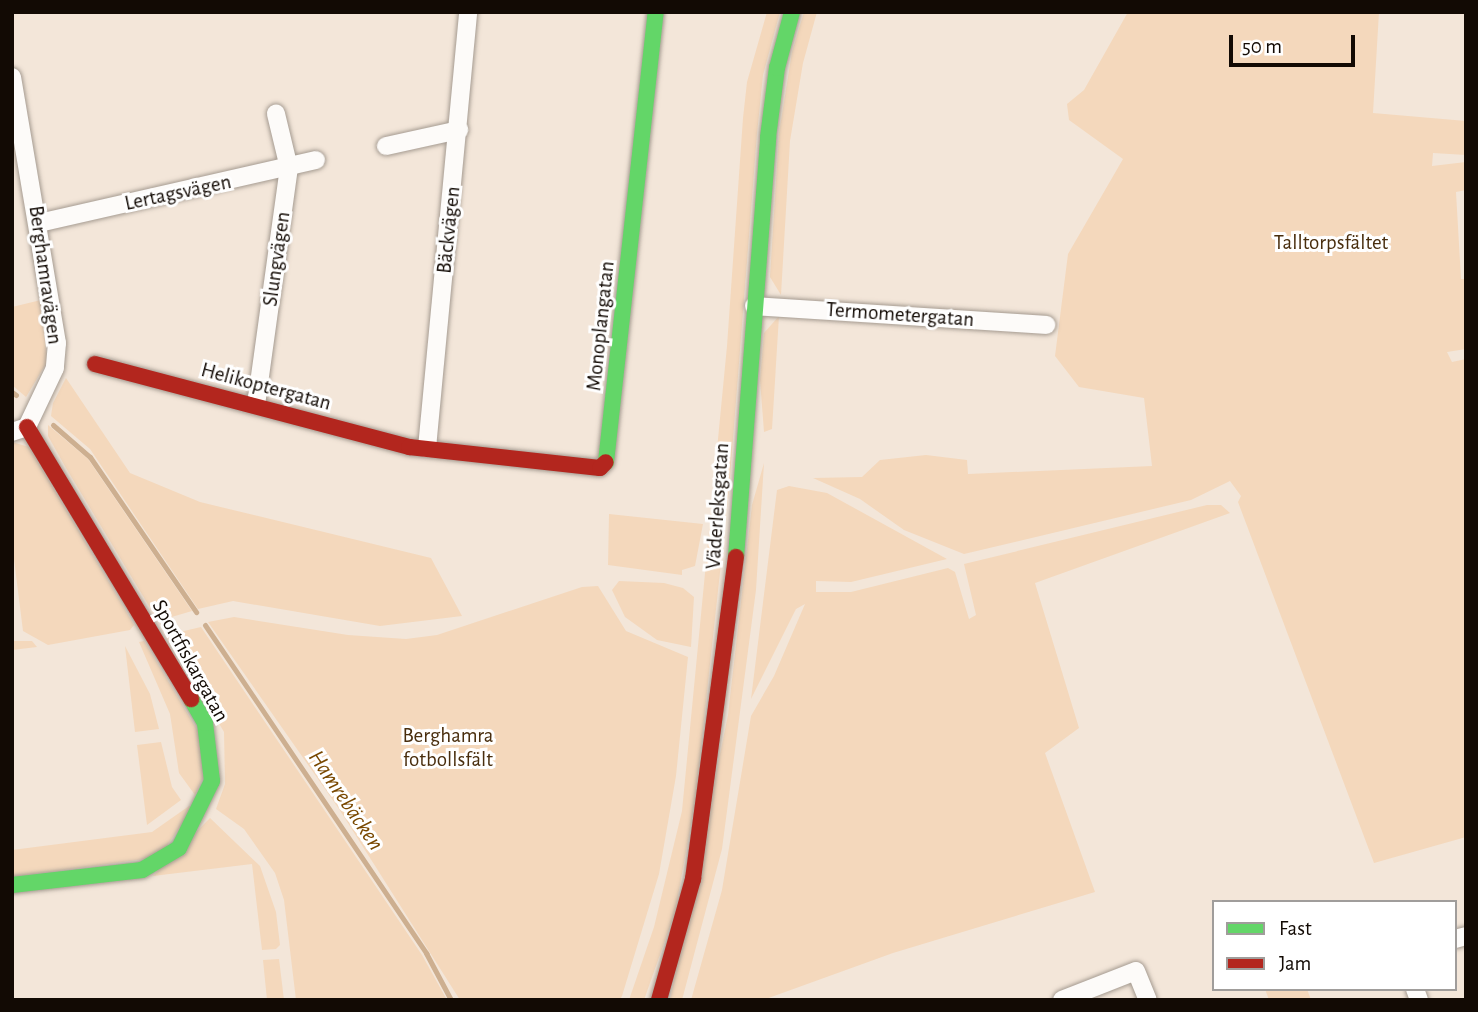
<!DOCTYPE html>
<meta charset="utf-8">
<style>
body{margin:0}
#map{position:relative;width:1478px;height:1012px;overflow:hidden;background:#f3e6d9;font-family:"Alegreya Sans",sans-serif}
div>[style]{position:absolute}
.green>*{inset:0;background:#f4d8bc}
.stream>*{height:5px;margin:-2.5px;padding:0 2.5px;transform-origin:2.5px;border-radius:2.5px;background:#cdaf90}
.roads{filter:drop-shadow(0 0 2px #a59b91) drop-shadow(0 0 2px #a59b91)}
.street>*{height:18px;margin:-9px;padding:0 9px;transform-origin:9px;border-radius:9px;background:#fdfbf9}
.fast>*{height:16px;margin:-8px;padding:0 8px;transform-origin:8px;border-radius:8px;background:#63d668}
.jam>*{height:16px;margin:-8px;padding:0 8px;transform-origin:8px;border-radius:8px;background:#b3261e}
span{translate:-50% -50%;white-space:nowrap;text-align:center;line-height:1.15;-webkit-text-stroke:6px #fff;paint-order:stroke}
.street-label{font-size:21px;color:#120a04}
.park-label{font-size:21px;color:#492e0e}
.water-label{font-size:23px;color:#794800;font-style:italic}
.frame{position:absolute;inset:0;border:14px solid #120a04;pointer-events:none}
.legend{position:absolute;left:1212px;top:900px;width:245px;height:91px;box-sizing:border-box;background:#fff;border:2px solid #a09d9b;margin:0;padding:9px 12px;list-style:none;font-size:21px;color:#120a04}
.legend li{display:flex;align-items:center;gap:14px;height:35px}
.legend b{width:35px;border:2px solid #a09d9b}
.scale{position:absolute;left:1229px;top:35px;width:126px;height:32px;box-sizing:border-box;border:4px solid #120a04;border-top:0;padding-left:9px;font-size:21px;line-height:24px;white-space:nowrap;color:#120a04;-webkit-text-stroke:5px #fff;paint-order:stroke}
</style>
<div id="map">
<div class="green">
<div style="clip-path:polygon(767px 12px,780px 12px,763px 75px,757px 134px,729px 490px,695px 802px,675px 912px,644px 1000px,629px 1000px,654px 927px,682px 811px,727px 346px,743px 118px,747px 82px)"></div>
<div style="clip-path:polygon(804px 12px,817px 12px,803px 63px,790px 141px,781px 295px,770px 277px,779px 133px,792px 52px)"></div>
<div style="clip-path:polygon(1128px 12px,1379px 12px,1373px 113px,1466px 121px,1466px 155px,1433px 153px,1432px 166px,1466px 162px,1466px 190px,1456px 192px,1461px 279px,1466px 279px,1466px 349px,1447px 352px,1452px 362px,1466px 359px,1466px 837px,1374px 863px,1238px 502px,1241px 496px,1230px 481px,1191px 500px,964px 554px,904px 530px,860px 499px,813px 478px,862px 477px,880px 460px,926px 455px,967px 460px,968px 474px,1152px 466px,1144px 398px,1079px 387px,1055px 356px,1068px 254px,1123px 159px,1069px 120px,1067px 104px,1084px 90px)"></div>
<div style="clip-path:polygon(41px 300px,47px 362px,26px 397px,12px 385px,12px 307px)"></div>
<div style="clip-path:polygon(779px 316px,772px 429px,764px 432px,760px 380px,764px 333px)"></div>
<div style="clip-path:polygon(66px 378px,130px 473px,200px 502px,431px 558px,462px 616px,380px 626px,233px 601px,198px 609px,90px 449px,51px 416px,53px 403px)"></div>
<div style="clip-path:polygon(48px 425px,88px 459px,192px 611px,158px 621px,66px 468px,48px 436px)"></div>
<div style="clip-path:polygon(12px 442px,29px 447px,134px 625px,130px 630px,48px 645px,23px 631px,12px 543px)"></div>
<div style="clip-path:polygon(764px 463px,756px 590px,722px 849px,682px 1000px,670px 1000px,728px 715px,752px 505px)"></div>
<div style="clip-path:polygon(789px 486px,827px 493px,947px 559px,851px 582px,816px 581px,816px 592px,851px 592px,948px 568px,955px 572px,969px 619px,976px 615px,964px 564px,1207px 505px,1221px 505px,1230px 513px,1035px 583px,1079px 728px,1045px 753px,1095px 892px,893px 953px,763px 1000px,691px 1000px,722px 890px,751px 716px,774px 676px,805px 604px,796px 609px,751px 699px,777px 490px)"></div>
<div style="clip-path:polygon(609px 514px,703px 524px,695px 566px,682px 570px,682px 575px,608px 565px)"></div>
<div style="clip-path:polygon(619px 581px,664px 583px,683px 588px,694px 597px,691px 647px,657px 640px,625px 617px,612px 590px)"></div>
<div style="clip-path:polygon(598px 586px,626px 631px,688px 657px,676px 776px,659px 874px,622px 996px,620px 1000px,460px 1000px,339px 809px,208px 622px,234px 617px,348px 635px,406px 639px,437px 635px,582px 587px)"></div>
<div style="clip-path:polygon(201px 627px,422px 955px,447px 1000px,296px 1000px,284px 900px,275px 873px,244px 829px,216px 809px,225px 784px,224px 732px,167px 635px)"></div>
<div style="clip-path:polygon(12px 641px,32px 641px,37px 647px,12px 650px)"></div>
<div style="clip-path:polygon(144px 641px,201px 736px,204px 775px,195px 795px,179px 773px,170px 714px,139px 642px)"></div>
<div style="clip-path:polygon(125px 646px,150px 694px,159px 729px,135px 732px)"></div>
<div style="clip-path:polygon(161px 742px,172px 787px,181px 800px,147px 825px,137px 745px)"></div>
<div style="clip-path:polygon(189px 806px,193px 808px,159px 857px,12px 877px,12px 850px,152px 832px)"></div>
<div style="clip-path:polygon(210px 818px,260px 866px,276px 912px,280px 945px,276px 949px,262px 950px,252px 864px,153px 876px)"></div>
<div style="clip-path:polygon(279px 959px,284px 1000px,267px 1000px,263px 960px)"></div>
<div style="clip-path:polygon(1265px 989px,1307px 989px,1311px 1000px,1269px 1000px)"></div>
</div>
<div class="stream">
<div style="left:12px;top:392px;width:5px;rotate:37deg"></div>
<div style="left:53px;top:425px;width:49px;rotate:40.9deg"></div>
<div style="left:90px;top:457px;width:188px;rotate:55.6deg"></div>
<div style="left:205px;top:625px;width:396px;rotate:56deg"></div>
<div style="left:426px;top:953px;width:53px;rotate:62deg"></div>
</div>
<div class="roads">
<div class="street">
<div style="left:12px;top:77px;width:270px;rotate:80.4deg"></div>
<div style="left:57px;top:343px;width:25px;rotate:95deg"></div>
<div style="left:55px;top:368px;width:65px;rotate:115.4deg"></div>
<div style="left:27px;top:427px;width:16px;rotate:162deg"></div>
<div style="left:386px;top:146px;width:75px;rotate:-12.4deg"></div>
<div style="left:39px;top:223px;width:284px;rotate:-12.8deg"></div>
<div style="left:754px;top:306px;width:293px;rotate:3.7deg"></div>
<div style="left:256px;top:405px;width:239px;rotate:-82.1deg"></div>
<div style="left:289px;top:168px;width:56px;rotate:-103.5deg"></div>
<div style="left:427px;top:448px;width:438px;rotate:-84.6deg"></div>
<div style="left:1455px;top:939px;width:11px;rotate:-15deg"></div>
<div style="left:1415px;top:989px;width:12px;rotate:70deg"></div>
<div style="left:1062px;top:1000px;width:79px;rotate:-21.4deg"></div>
<div style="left:1136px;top:971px;width:31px;rotate:68deg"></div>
</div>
<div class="fast">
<div style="left:606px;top:462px;width:453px;rotate:-83.7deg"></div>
<div style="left:736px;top:557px;width:421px;rotate:-85.6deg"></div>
<div style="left:768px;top:137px;width:70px;rotate:-82.6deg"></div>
<div style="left:777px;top:68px;width:58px;rotate:-75deg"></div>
<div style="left:12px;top:885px;width:131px;rotate:-6.6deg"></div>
<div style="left:142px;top:870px;width:43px;rotate:-30.7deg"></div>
<div style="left:179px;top:848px;width:75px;rotate:-63.8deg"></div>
<div style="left:212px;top:781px;width:58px;rotate:-96.9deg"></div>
<div style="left:205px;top:723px;width:28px;rotate:-120deg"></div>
</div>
<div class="jam">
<div style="left:95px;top:364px;width:325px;rotate:14.8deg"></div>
<div style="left:409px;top:447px;width:192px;rotate:6.3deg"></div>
<div style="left:600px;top:468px;width:8px;rotate:-45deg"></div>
<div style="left:27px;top:427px;width:318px;rotate:58.9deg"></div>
<div style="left:659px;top:1000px;width:126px;rotate:-74.3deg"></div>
<div style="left:693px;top:879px;width:325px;rotate:-82.4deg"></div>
</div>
</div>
<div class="street-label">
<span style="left:178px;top:193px;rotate:-12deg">Lertagsvägen</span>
<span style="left:449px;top:230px;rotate:-84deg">Bäckvägen</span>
<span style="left:277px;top:259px;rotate:-82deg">Slungvägen</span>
<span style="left:45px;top:275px;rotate:82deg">Berghamravägen</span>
<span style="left:900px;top:315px;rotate:4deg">Termometergatan</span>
<span style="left:601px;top:326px;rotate:-84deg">Monoplangatan</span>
<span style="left:266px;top:387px;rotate:15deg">Helikoptergatan</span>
<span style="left:718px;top:506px;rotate:-86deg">Väderleksgatan</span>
<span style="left:190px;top:661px;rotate:61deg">Sportfiskargatan</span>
</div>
<div class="park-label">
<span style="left:1331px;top:243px">Talltorpsfältet</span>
<span style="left:448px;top:748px">Berghamra<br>fotbollsfält</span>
</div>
<div class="water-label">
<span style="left:345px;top:801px;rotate:56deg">Hamrebäcken</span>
</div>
<div class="frame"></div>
<ul class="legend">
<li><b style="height:9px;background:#63d668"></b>Fast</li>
<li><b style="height:9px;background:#b3261e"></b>Jam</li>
</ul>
<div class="scale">50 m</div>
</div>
